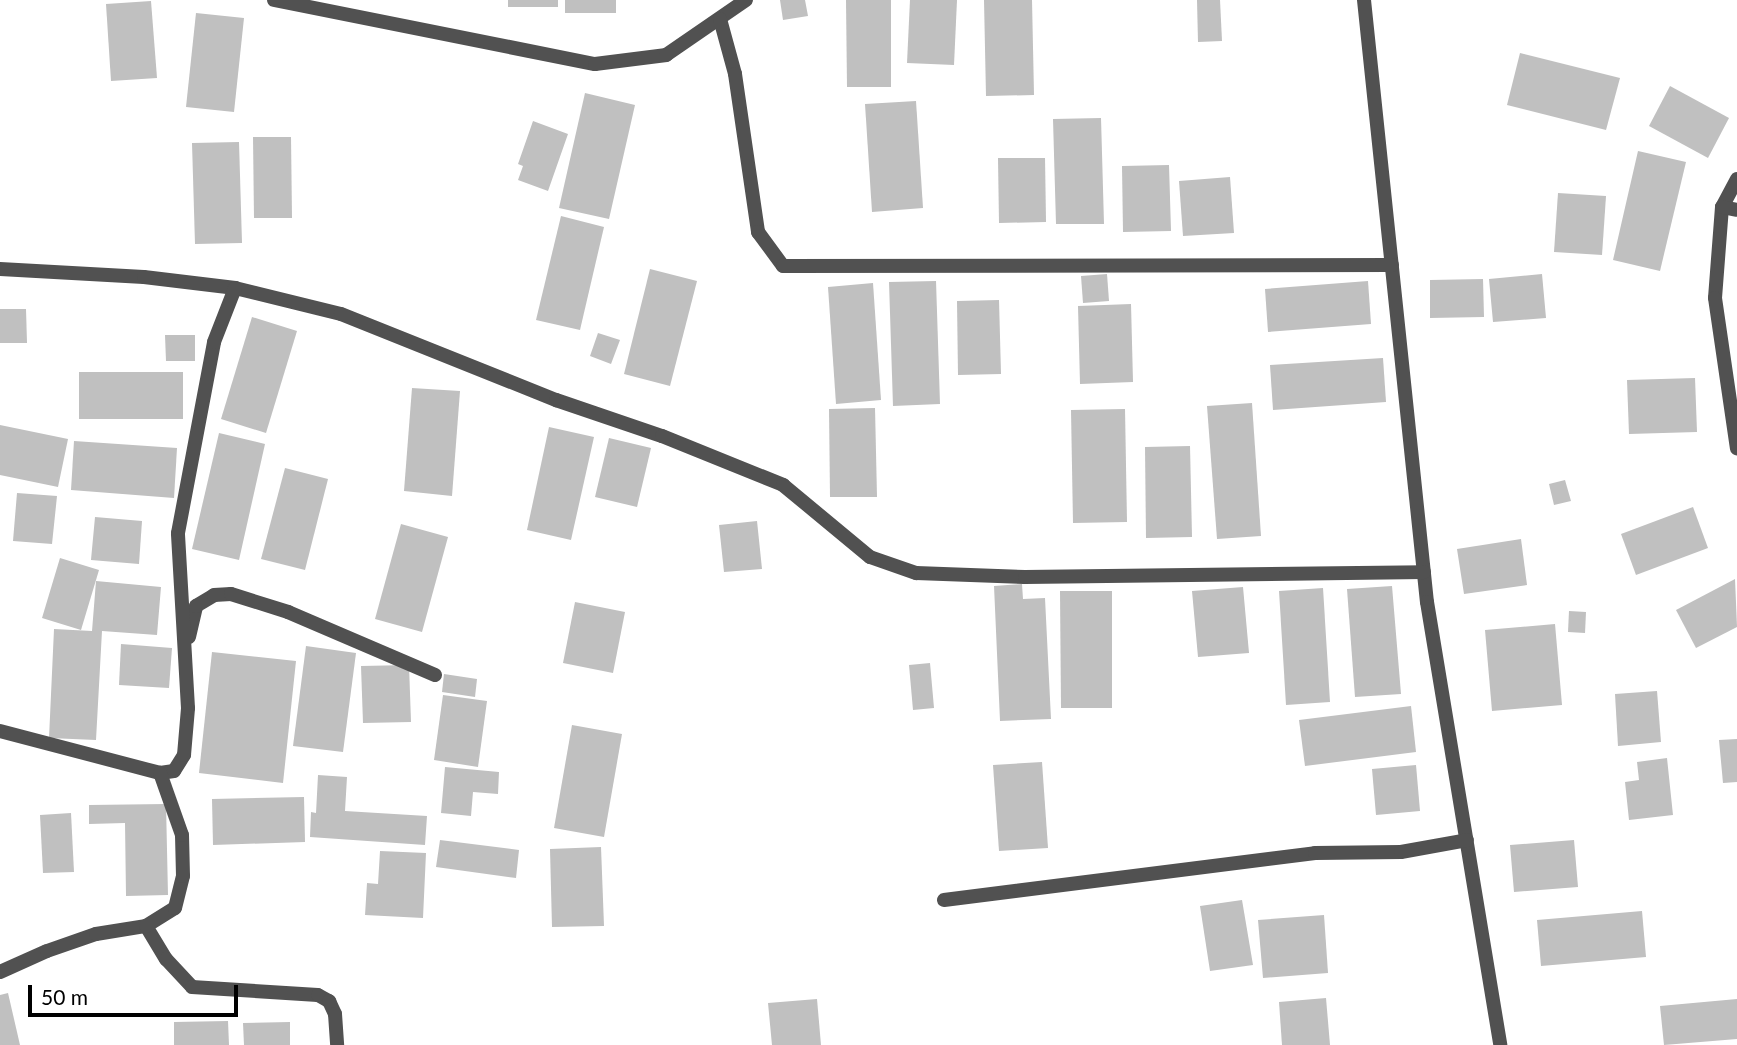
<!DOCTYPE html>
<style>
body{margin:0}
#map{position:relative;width:1737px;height:1045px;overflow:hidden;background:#fff;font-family:Lato,sans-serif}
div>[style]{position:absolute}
.building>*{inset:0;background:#c0c0c0}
.minor>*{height:14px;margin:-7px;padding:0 7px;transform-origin:7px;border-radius:7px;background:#515151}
span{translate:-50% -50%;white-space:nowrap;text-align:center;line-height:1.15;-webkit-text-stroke:6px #fff;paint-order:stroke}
.scale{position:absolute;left:28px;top:985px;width:210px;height:32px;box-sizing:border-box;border:4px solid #000;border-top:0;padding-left:9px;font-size:21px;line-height:24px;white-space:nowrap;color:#000;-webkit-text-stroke:5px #fff;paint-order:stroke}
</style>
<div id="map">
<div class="building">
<div style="clip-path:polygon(508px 0,558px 0,558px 7px,508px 7px)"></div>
<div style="clip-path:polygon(565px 0,616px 0,616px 13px,565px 13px)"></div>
<div style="clip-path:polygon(780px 0,805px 0,808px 16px,783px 20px)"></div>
<div style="clip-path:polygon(846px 0,891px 0,891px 87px,847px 87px)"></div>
<div style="clip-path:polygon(910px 0,957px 0,954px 65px,907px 63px)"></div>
<div style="clip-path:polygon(984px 0,1032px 0,1034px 95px,986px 96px)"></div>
<div style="clip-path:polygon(1197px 0,1220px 0,1222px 41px,1198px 42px)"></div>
<div style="clip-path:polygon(151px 1px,157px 78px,111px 81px,106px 4px)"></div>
<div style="clip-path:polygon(196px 13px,244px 18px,234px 112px,186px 107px)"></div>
<div style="clip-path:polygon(1520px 53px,1620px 78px,1606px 130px,1507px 105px)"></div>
<div style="clip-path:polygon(1670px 86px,1729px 118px,1708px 158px,1649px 126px)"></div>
<div style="clip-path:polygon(585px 93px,635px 105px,609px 219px,559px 208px)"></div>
<div style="clip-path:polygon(916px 101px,923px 208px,872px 212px,865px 104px)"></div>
<div style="clip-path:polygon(1101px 118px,1104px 224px,1056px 224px,1053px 119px)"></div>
<div style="clip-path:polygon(533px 121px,568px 134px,548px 191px,518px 180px,523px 166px,518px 164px)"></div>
<div style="clip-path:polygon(253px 137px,291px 137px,292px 218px,254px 218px)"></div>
<div style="clip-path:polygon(239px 142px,242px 243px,195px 244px,192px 143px)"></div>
<div style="clip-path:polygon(1638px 151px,1686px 162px,1660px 271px,1613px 260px)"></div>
<div style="clip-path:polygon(998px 158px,1045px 158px,1046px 222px,999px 223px)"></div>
<div style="clip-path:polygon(1169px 165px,1171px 231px,1123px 232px,1122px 166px)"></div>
<div style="clip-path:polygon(1230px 177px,1234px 233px,1183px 236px,1179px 181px)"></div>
<div style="clip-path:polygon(1558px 193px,1606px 196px,1602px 255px,1554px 252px)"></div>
<div style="clip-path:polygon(561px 216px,604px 227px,580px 330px,536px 320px)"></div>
<div style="clip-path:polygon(650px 269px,697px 281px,670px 386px,624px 374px)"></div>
<div style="clip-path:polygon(1107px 274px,1109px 301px,1083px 303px,1081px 276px)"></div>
<div style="clip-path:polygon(1542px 274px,1546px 318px,1493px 322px,1489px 279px)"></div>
<div style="clip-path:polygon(1483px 279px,1484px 317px,1430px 318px,1430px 280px)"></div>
<div style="clip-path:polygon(936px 281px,940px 404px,893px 406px,889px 282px)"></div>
<div style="clip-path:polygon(1368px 281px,1371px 324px,1268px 332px,1265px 289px)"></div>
<div style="clip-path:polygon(873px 283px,881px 400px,836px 404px,828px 287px)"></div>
<div style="clip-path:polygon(999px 300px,1001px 374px,958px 375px,957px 301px)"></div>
<div style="clip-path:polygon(1131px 304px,1133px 382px,1080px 384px,1078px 306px)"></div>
<div style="clip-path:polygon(0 309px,26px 309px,27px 343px,0 343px)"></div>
<div style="clip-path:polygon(252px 317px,297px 331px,266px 433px,221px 419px)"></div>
<div style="clip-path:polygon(598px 333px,620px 340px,611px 364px,590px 356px)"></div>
<div style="clip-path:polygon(165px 335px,195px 335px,195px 361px,166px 361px)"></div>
<div style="clip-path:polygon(1383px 358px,1386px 402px,1273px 410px,1270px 365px)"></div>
<div style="clip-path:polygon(79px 372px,183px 372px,183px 419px,79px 419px)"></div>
<div style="clip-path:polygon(1695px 378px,1697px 432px,1629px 434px,1627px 380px)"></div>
<div style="clip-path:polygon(412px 388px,460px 391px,452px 496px,404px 491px)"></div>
<div style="clip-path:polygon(1252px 403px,1261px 536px,1217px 539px,1207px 406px)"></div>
<div style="clip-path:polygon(875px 408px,877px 497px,830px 497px,829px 409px)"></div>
<div style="clip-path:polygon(1125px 409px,1127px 522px,1073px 523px,1071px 410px)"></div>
<div style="clip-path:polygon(0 425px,68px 439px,58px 487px,0 475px)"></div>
<div style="clip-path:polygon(549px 427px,594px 437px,571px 540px,527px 530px)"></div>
<div style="clip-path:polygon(219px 433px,265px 444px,239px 560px,192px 549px)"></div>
<div style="clip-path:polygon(609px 438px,651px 448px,637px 507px,595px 497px)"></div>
<div style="clip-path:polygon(74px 441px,177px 448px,174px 498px,71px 490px)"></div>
<div style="clip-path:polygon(1190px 446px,1192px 537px,1146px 538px,1145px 447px)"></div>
<div style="clip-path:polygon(285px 468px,328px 479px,305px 570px,261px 559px)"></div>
<div style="clip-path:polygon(1565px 480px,1571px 501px,1554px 505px,1549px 484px)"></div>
<div style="clip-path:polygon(17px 493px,57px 496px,52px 544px,13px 541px)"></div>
<div style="clip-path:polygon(1693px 507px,1708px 548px,1636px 575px,1621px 534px)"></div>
<div style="clip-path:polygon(95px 517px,142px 521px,139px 564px,91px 560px)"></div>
<div style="clip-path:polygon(757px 521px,762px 569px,724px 572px,719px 525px)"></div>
<div style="clip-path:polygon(401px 524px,448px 537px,422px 632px,375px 619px)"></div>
<div style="clip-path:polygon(1521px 539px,1527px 585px,1464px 594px,1457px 549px)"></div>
<div style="clip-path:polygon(60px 558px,99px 570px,81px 630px,42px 618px)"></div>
<div style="clip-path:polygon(1735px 579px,1737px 627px,1696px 648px,1676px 610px)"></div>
<div style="clip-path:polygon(96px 581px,161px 587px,157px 635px,102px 631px,96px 740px,49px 738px,54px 629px,92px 631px)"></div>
<div style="clip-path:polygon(1022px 584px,1023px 599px,1045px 598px,1051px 719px,1000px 721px,994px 586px)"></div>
<div style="clip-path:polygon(1392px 586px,1401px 694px,1355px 697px,1347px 589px)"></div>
<div style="clip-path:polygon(1243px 587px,1249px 653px,1198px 657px,1192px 591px)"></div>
<div style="clip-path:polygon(1323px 588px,1330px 702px,1286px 705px,1279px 591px)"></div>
<div style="clip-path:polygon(1060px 591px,1112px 591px,1112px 708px,1061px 708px)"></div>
<div style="clip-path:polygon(575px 602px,625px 612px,613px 673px,563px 663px)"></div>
<div style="clip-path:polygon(1569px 611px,1586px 612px,1585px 633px,1568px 632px)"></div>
<div style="clip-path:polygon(1555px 624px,1562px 705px,1492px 711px,1485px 630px)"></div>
<div style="clip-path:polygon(121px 644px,172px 648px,169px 688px,119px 685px)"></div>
<div style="clip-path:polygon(306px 646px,356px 653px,343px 752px,293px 746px)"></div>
<div style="clip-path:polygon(212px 652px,296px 661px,283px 783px,199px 773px)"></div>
<div style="clip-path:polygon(930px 663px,934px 708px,913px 710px,909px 665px)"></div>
<div style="clip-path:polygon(409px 665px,411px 722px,363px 723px,361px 666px)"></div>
<div style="clip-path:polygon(444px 674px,477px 679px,475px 697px,442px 692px)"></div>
<div style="clip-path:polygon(1657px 691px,1661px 742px,1618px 746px,1615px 694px)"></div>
<div style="clip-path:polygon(443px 695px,487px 701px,478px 767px,434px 760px)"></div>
<div style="clip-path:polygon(1411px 706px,1416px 752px,1305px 766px,1299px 720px)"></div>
<div style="clip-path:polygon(572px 725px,622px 734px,604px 837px,554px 828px)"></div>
<div style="clip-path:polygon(1737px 739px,1737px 782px,1723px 783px,1719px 740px)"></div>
<div style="clip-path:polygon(1667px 758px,1673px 815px,1629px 820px,1625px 782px,1639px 780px,1637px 762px)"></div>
<div style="clip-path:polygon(1042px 762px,1048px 848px,999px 851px,993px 765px)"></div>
<div style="clip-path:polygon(1416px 765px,1420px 811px,1376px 815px,1372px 769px)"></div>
<div style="clip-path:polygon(445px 767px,499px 772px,498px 794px,473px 792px,471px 816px,441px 813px)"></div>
<div style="clip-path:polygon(318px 775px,347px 777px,345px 811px,427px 816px,425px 845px,310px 837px,311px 812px,316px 813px)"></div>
<div style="clip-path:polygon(304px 797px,305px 842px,213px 845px,212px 799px)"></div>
<div style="clip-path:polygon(166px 804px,168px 895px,126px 896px,125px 823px,89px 824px,89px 805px)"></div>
<div style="clip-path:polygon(71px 813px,74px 872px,43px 873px,40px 815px)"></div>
<div style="clip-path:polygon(440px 840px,519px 850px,516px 878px,436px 867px)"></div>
<div style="clip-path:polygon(1574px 840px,1578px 887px,1514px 892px,1510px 845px)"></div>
<div style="clip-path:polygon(601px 847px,604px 926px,552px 927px,550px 849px)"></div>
<div style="clip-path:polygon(380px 851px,426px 853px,423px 918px,365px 915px,367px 883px,378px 884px)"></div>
<div style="clip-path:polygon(1242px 900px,1253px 965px,1210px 971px,1200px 906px)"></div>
<div style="clip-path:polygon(1642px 911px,1646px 957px,1541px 966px,1537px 920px)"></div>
<div style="clip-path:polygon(1324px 915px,1328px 973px,1263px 978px,1258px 920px)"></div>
<div style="clip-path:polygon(8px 993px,20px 1045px,0 1045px,0 995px)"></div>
<div style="clip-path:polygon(1326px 998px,1330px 1045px,1282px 1045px,1279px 1002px)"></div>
<div style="clip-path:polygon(817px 999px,821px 1045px,772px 1045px,768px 1003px)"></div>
<div style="clip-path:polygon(1737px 999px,1737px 1039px,1664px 1045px,1660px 1006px)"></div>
<div style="clip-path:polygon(228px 1021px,229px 1045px,174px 1045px,174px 1022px)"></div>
<div style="clip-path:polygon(290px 1022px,290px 1045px,244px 1045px,243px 1023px)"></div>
</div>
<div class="minor">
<div style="left:274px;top:0;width:327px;rotate:11.3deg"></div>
<div style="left:595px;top:64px;width:72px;rotate:-7.2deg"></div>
<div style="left:666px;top:55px;width:97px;rotate:-34.5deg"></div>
<div style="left:1364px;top:0;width:605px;rotate:84.03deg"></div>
<div style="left:1427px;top:602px;width:449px;rotate:80.6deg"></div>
<div style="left:720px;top:19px;width:57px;rotate:74.7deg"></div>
<div style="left:735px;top:74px;width:160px;rotate:81.7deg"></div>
<div style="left:758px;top:232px;width:42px;rotate:53.7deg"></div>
<div style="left:783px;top:266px;width:609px;rotate:-0.09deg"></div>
<div style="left:1737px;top:179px;width:32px;rotate:118deg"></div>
<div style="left:1722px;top:207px;width:91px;rotate:94.4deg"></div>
<div style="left:1715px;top:298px;width:152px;rotate:81.7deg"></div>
<div style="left:1722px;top:207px;width:15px;rotate:11deg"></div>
<div style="left:0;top:269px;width:144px;rotate:3.2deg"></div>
<div style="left:144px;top:277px;width:92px;rotate:6.9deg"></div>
<div style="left:235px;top:288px;width:109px;rotate:13.8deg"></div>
<div style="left:341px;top:314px;width:232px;rotate:21.8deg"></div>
<div style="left:556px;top:400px;width:112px;rotate:18.8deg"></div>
<div style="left:662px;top:436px;width:131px;rotate:22deg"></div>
<div style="left:783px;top:485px;width:113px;rotate:39.6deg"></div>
<div style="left:870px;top:557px;width:49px;rotate:19.2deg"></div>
<div style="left:916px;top:573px;width:109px;rotate:2.1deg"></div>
<div style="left:1025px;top:577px;width:399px;rotate:-0.7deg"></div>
<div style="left:189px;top:637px;width:32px;rotate:-77deg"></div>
<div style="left:196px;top:606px;width:21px;rotate:-31deg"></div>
<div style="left:214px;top:595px;width:17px;rotate:-3deg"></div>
<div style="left:231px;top:594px;width:60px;rotate:17.5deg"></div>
<div style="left:288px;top:612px;width:160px;rotate:23.2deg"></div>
<div style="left:0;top:731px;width:165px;rotate:14.7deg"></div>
<div style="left:160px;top:773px;width:14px;rotate:-8deg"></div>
<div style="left:174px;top:771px;width:19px;rotate:-58deg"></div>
<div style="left:184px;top:755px;width:47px;rotate:-85.1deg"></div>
<div style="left:188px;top:708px;width:175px;rotate:-93.3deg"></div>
<div style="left:178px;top:533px;width:194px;rotate:-79.3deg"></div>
<div style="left:214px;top:342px;width:58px;rotate:-68.7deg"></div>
<div style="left:944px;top:900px;width:374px;rotate:-7.2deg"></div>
<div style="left:1315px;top:853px;width:86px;rotate:-0.7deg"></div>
<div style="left:1401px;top:852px;width:67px;rotate:-10.3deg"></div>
<div style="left:146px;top:926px;width:39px;rotate:59deg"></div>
<div style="left:166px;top:959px;width:38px;rotate:47deg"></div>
<div style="left:192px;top:987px;width:126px;rotate:3.6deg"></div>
<div style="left:318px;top:995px;width:13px;rotate:29deg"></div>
<div style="left:329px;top:1001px;width:14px;rotate:65deg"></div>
<div style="left:335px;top:1014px;width:31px;rotate:86deg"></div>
<div style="left:0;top:972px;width:51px;rotate:-24.1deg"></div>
<div style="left:47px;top:951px;width:52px;rotate:-19.1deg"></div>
<div style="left:96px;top:934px;width:51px;rotate:-9.1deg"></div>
<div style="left:146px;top:926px;width:34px;rotate:-32deg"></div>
<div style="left:175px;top:908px;width:33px;rotate:-76deg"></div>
<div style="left:183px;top:876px;width:41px;rotate:-91.4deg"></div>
<div style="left:182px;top:835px;width:66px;rotate:-109.5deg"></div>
</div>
<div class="scale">50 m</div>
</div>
